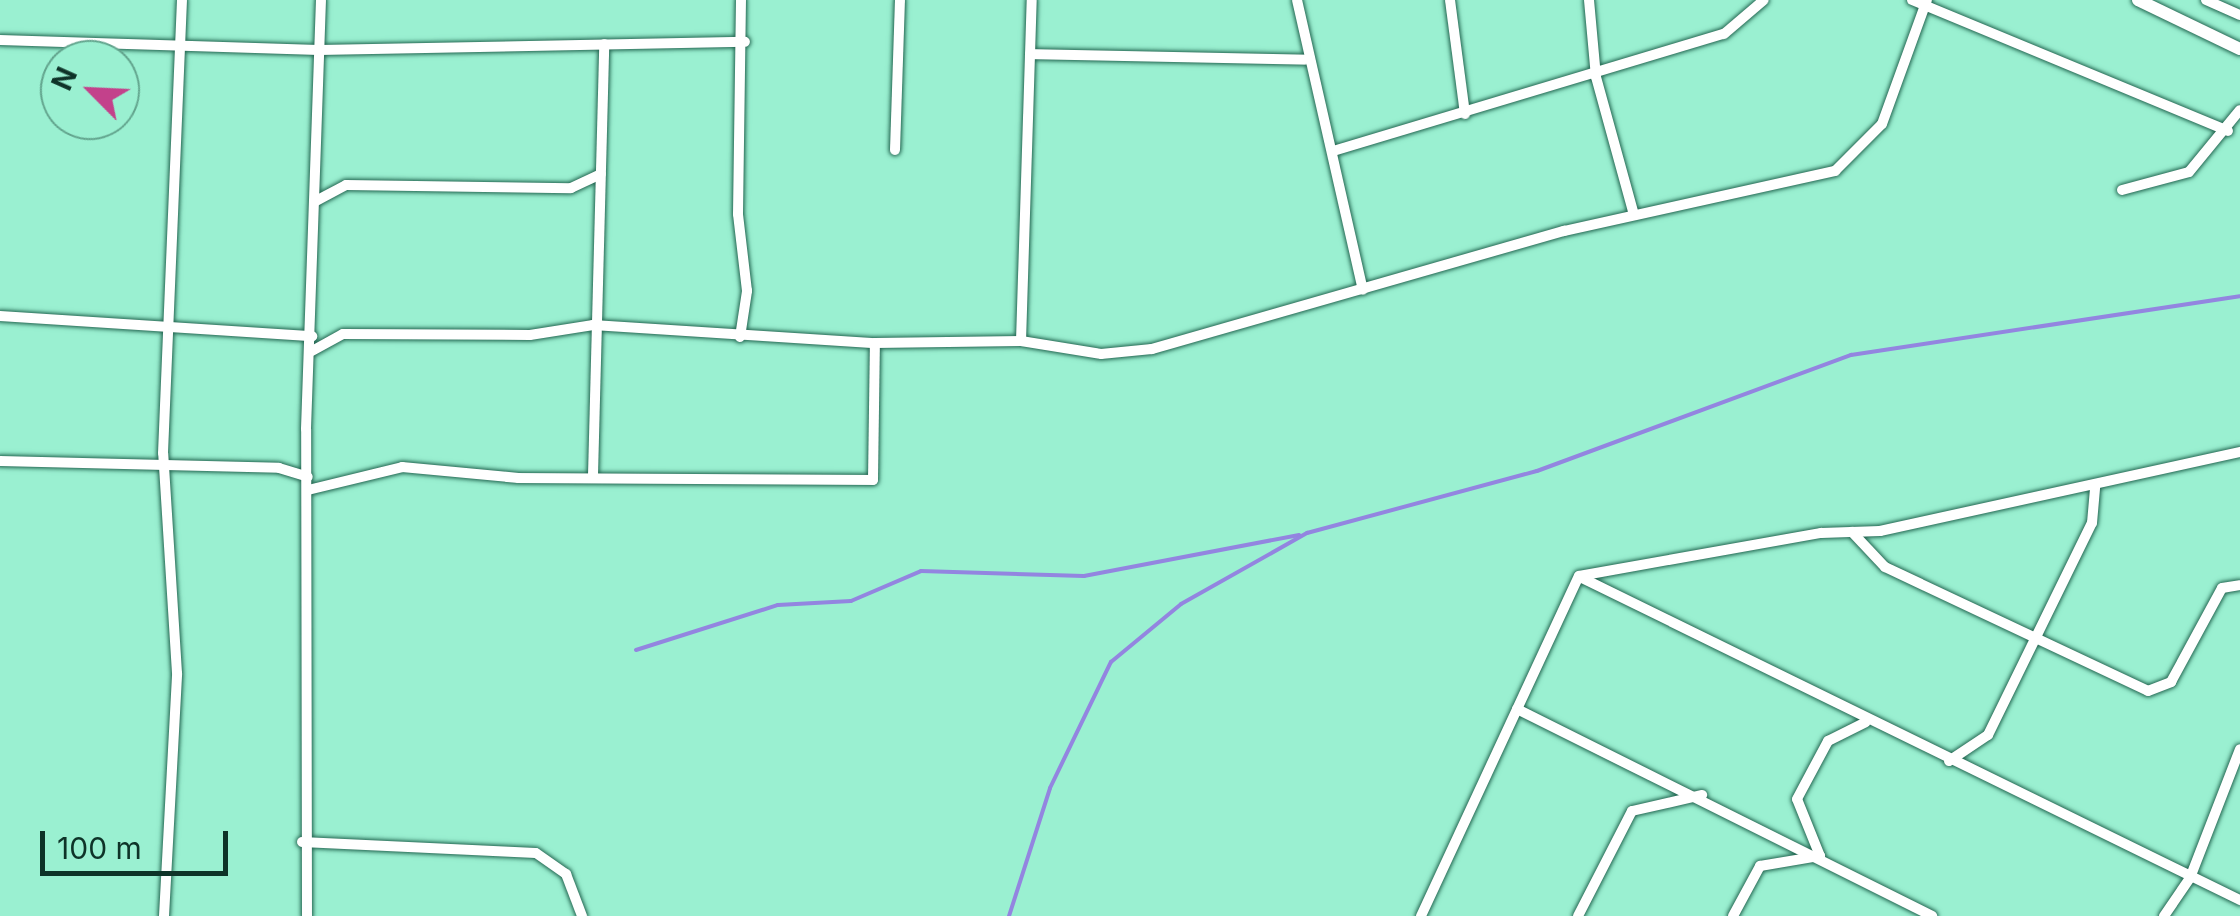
<!DOCTYPE html>
<style>
body{margin:0}
#map{position:relative;width:2240px;height:916px;overflow:hidden;background:#9af0d1;font-family:Inter,sans-serif}
div>[style]{position:absolute}
.stream>*{height:4px;margin:-2px;padding:0 2px;transform-origin:2px;border-radius:2px;background:#9385e0}
.roads{filter:drop-shadow(0 0 2px #246752) drop-shadow(0 0 2px #246752)}
.minor>*{height:10px;margin:-5px;padding:0 5px;transform-origin:5px;border-radius:5px;background:#fff}
.tertiary>*{height:12px;margin:-6px;padding:0 6px;transform-origin:6px;border-radius:6px;background:#fff}
span{translate:-50% -50%;white-space:nowrap;text-align:center;line-height:1.15;-webkit-text-stroke:8px #9af0d1;paint-order:stroke}
.north{position:absolute;left:40px;top:40px;width:100px;height:100px;box-sizing:border-box;background:#9af0d1;border:2px solid #62a48d;border-radius:50%;rotate:294deg;font-size:28px;font-weight:700;line-height:40px;text-align:center;color:#0e3328}
.north::after{content:'';display:block;margin:auto;width:35px;height:45px;background:#c3418b;clip-path:polygon(50% 0,100% 100%,50% 72%,0 100%)}
.scale{position:absolute;left:40px;top:831px;width:188px;height:45px;box-sizing:border-box;border:5px solid #0e3328;border-top:0;padding-left:12px;font-size:30px;line-height:35px;white-space:nowrap;color:#0e3328;-webkit-text-stroke:8px #9af0d1;paint-order:stroke}
</style>
<div id="map">
<div class="stream">
<div style="left:636px;top:650px;width:149px;rotate:-17.6deg"></div>
<div style="left:778px;top:605px;width:73px;rotate:-3.1deg"></div>
<div style="left:851px;top:601px;width:76px;rotate:-23.2deg"></div>
<div style="left:921px;top:571px;width:163px;rotate:1.8deg"></div>
<div style="left:1084px;top:576px;width:219px;rotate:-10.8deg"></div>
<div style="left:1009px;top:916px;width:134px;rotate:-72.2deg"></div>
<div style="left:1050px;top:788px;width:140px;rotate:-64.2deg"></div>
<div style="left:1111px;top:662px;width:91px;rotate:-39.6deg"></div>
<div style="left:1181px;top:604px;width:145px;rotate:-29.4deg"></div>
<div style="left:1307px;top:533px;width:238px;rotate:-15.1deg"></div>
<div style="left:1537px;top:471px;width:335px;rotate:-20.3deg"></div>
<div style="left:1851px;top:355px;width:393px;rotate:-8.6deg"></div>
</div>
<div class="roads">
<div class="minor">
<div style="left:1297px;top:0;width:297px;rotate:77.2deg"></div>
<div style="left:1450px;top:0;width:115px;rotate:82.5deg"></div>
<div style="left:1589px;top:0;width:77px;rotate:84.8deg"></div>
<div style="left:1596px;top:77px;width:143px;rotate:74.6deg"></div>
<div style="left:1912px;top:0;width:342px;rotate:22.5deg"></div>
<div style="left:2206px;top:0;width:37px;rotate:24deg"></div>
<div style="left:0;top:40px;width:319px;rotate:1.8deg"></div>
<div style="left:319px;top:50px;width:426px;rotate:-1.1deg"></div>
<div style="left:1030px;top:54px;width:275px;rotate:1.2deg"></div>
<div style="left:895px;top:150px;width:150px;rotate:-88.1deg"></div>
<div style="left:1333px;top:151px;width:408px;rotate:-16.7deg"></div>
<div style="left:1724px;top:34px;width:52px;rotate:-40.4deg"></div>
<div style="left:2122px;top:190px;width:69px;rotate:-15deg"></div>
<div style="left:2189px;top:172px;width:80px;rotate:-50.6deg"></div>
<div style="left:314px;top:202px;width:36px;rotate:-28deg"></div>
<div style="left:346px;top:185px;width:225px;rotate:0.8deg"></div>
<div style="left:571px;top:188px;width:33px;rotate:-25deg"></div>
<div style="left:0;top:316px;width:313px;rotate:3.7deg"></div>
<div style="left:740px;top:337px;width:47px;rotate:-81.3deg"></div>
<div style="left:747px;top:291px;width:78px;rotate:-96.7deg"></div>
<div style="left:738px;top:214px;width:214px;rotate:-89.2deg"></div>
<div style="left:1021px;top:341px;width:341px;rotate:-88.2deg"></div>
<div style="left:312px;top:351px;width:35px;rotate:-29deg"></div>
<div style="left:343px;top:334px;width:187px;rotate:0.3deg"></div>
<div style="left:530px;top:335px;width:64px;rotate:-9deg"></div>
<div style="left:593px;top:325px;width:283px;rotate:3.7deg"></div>
<div style="left:875px;top:343px;width:146px;rotate:-0.8deg"></div>
<div style="left:1021px;top:341px;width:81px;rotate:9.2deg"></div>
<div style="left:1101px;top:354px;width:51px;rotate:-5.6deg"></div>
<div style="left:1152px;top:349px;width:429px;rotate:-16deg"></div>
<div style="left:1564px;top:231px;width:278px;rotate:-12.5deg"></div>
<div style="left:1835px;top:171px;width:66px;rotate:-45deg"></div>
<div style="left:1882px;top:124px;width:132px;rotate:-70.1deg"></div>
<div style="left:0;top:461px;width:279px;rotate:1.4deg"></div>
<div style="left:279px;top:468px;width:30px;rotate:17deg"></div>
<div style="left:593px;top:475px;width:431px;rotate:-88.5deg"></div>
<div style="left:308px;top:490px;width:97px;rotate:-13.7deg"></div>
<div style="left:402px;top:467px;width:117px;rotate:5.4deg"></div>
<div style="left:518px;top:478px;width:355px;rotate:0.3deg"></div>
<div style="left:873px;top:480px;width:137px;rotate:-89.2deg"></div>
<div style="left:1852px;top:532px;width:48px;rotate:46.7deg"></div>
<div style="left:1885px;top:567px;width:291px;rotate:25.2deg"></div>
<div style="left:2148px;top:691px;width:25px;rotate:-21deg"></div>
<div style="left:2171px;top:682px;width:107px;rotate:-61.5deg"></div>
<div style="left:2222px;top:588px;width:18px;rotate:-9deg"></div>
<div style="left:1580px;top:577px;width:735px;rotate:26.08deg"></div>
<div style="left:1517px;top:709px;width:464px;rotate:26.5deg"></div>
<div style="left:1949px;top:761px;width:47px;rotate:-33.7deg"></div>
<div style="left:1988px;top:735px;width:236px;rotate:-63.9deg"></div>
<div style="left:2092px;top:523px;width:36px;rotate:-85deg"></div>
<div style="left:302px;top:842px;width:234px;rotate:2.7deg"></div>
<div style="left:536px;top:853px;width:37px;rotate:35deg"></div>
<div style="left:566px;top:874px;width:45px;rotate:69.1deg"></div>
<div style="left:164px;top:916px;width:243px;rotate:-86.9deg"></div>
<div style="left:177px;top:673px;width:220px;rotate:-93.6deg"></div>
<div style="left:163px;top:453px;width:453px;rotate:-87.6deg"></div>
<div style="left:307px;top:916px;width:487px;rotate:-90.1deg"></div>
<div style="left:306px;top:429px;width:429px;rotate:-88deg"></div>
<div style="left:1421px;top:916px;width:375px;rotate:-65.1deg"></div>
<div style="left:1579px;top:576px;width:246px;rotate:-10.1deg"></div>
<div style="left:1821px;top:533px;width:59px;rotate:-1.9deg"></div>
<div style="left:1880px;top:531px;width:369px;rotate:-12.4deg"></div>
<div style="left:1578px;top:916px;width:118px;rotate:-62.8deg"></div>
<div style="left:1632px;top:811px;width:72px;rotate:-12.9deg"></div>
<div style="left:1733px;top:916px;width:57px;rotate:-61.6deg"></div>
<div style="left:1760px;top:866px;width:61px;rotate:-9.5deg"></div>
<div style="left:1820px;top:856px;width:61px;rotate:-112deg"></div>
<div style="left:1797px;top:799px;width:66px;rotate:-61.9deg"></div>
<div style="left:1828px;top:741px;width:42px;rotate:-26.6deg"></div>
<div style="left:2164px;top:916px;width:46px;rotate:-55.6deg"></div>
<div style="left:2190px;top:878px;width:138px;rotate:-68.8deg"></div>
</div>
<div class="tertiary">
<div style="left:2138px;top:0;width:113px;rotate:25.7deg"></div>
</div>
</div>
<div class="north">N</div>
<div class="scale">100 m</div>
</div>
